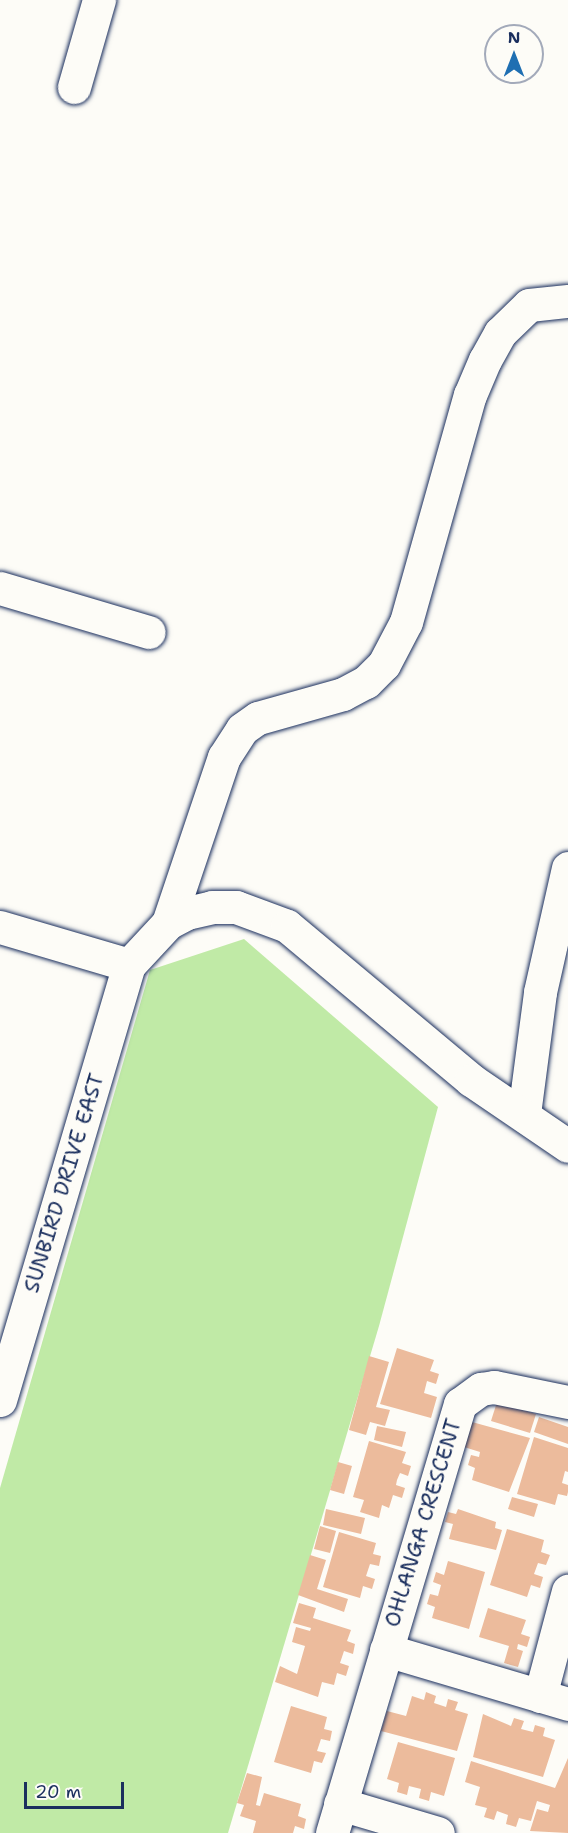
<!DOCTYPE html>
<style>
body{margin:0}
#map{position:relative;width:568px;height:1833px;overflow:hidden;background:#fdfcf7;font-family:"Shantell Sans",sans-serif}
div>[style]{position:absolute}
.green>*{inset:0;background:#c0eaa6}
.building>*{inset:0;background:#ecbb9c}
.roads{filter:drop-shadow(0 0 2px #1b2f5e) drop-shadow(0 0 2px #1b2f5e)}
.minor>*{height:33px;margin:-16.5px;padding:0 16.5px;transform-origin:16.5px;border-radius:16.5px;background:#fdfcf7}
span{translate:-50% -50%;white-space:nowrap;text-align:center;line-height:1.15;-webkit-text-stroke:4.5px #fdfcf7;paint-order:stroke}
.street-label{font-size:21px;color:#1b2f5e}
.north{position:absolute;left:484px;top:24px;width:60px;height:60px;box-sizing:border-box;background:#fdfcf7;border:2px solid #a3aaba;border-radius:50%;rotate:0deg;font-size:16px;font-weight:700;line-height:24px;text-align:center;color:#1b2f5e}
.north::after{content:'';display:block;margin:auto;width:21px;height:27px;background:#1f6fb2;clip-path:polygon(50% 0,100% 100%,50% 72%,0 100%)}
.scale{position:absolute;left:24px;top:1782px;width:100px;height:27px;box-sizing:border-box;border:3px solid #1b2f5e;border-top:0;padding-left:8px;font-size:18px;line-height:21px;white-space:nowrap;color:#1b2f5e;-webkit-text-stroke:4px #fdfcf7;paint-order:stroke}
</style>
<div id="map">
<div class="green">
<div style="clip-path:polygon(244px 939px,438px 1107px,379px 1326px,228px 1833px,0 1833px,0 1488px,150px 970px)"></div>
</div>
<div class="building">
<div style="clip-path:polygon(397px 1348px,434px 1360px,430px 1371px,439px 1374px,436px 1384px,427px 1381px,424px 1393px,437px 1397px,431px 1418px,380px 1404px)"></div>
<div style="clip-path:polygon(369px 1356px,389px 1362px,376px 1407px,390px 1410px,385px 1426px,370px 1422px,366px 1435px,349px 1430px)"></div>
<div style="clip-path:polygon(497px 1402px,536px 1414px,530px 1433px,491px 1421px)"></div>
<div style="clip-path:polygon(539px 1417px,568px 1427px,568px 1444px,534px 1432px)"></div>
<div style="clip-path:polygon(472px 1422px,530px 1438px,509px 1492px,472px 1480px,475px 1468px,468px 1465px,471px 1455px,479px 1457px,480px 1452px,464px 1447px)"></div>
<div style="clip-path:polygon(377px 1426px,406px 1432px,402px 1447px,374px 1440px)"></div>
<div style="clip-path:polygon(534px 1437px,568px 1448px,568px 1472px,565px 1471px,562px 1483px,568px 1485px,568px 1492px,567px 1496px,558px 1494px,555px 1505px,517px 1494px)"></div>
<div style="clip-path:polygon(369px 1441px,406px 1452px,402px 1463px,411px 1466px,408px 1476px,400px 1473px,397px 1480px,396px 1485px,405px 1488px,402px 1498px,393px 1495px,389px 1508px,382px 1505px,379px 1518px,360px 1512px,364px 1500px,353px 1497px)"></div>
<div style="clip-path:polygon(338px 1462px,352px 1466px,344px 1494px,330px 1490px)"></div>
<div style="clip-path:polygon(512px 1497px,538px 1504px,534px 1517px,508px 1509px)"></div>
<div style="clip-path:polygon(326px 1509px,365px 1518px,361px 1534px,323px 1525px)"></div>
<div style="clip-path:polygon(458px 1509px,496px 1522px,495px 1528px,502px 1530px,496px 1550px,449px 1539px,453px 1524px,445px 1522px,448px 1512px,456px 1514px)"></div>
<div style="clip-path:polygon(320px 1526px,336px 1531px,330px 1553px,314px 1549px)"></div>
<div style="clip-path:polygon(507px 1529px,544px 1540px,541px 1552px,550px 1555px,546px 1565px,538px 1563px,534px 1574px,543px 1577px,540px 1588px,531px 1585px,527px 1597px,490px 1585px)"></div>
<div style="clip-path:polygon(339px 1532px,376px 1543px,373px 1554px,381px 1556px,379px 1566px,370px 1564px,366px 1576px,375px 1579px,372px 1589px,363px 1586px,360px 1598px,323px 1587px)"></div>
<div style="clip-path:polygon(310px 1555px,326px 1560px,317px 1589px,348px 1599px,344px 1612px,298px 1595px)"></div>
<div style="clip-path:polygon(448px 1561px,485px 1572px,469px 1629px,432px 1618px,435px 1607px,427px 1604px,430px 1594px,438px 1596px,441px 1585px,433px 1582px,436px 1572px,444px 1575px)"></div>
<div style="clip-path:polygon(299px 1603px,316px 1608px,313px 1618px,351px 1630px,347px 1641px,355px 1644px,353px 1654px,344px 1651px,340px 1663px,349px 1666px,346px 1676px,337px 1673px,334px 1685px,322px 1682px,318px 1697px,275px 1682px,280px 1666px,297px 1674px,305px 1646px,292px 1642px,296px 1627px,310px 1631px,311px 1628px,293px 1623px)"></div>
<div style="clip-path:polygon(488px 1608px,526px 1620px,521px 1634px,530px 1637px,527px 1647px,518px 1644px,517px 1649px,523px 1651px,518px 1667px,504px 1663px,509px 1646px,479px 1637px)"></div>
<div style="clip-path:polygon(426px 1692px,436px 1696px,434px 1703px,446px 1707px,448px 1699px,458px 1702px,455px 1710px,468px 1714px,457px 1751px,381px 1731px,387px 1711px,406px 1716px,412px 1696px,424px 1700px)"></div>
<div style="clip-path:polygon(291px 1706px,327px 1717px,324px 1729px,332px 1731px,330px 1741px,321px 1739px,317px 1751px,326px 1753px,322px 1763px,314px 1761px,311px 1773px,274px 1762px)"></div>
<div style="clip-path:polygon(483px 1714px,511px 1726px,514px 1718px,524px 1721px,521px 1729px,533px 1732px,535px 1725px,545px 1728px,543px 1736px,555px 1740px,543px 1777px,473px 1757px)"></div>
<div style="clip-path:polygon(398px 1742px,455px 1758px,444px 1796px,431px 1792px,429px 1801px,419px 1798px,421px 1789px,409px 1786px,407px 1795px,397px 1792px,399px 1783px,387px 1779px)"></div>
<div style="clip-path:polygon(568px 1758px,568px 1833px,530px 1831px,537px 1809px,548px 1812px,550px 1805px,537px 1801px,531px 1821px,519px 1818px,516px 1827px,506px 1824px,508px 1815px,497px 1811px,494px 1820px,484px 1817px,487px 1808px,475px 1805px,480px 1787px,465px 1782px,471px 1761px,555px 1788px)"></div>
<div style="clip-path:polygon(247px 1773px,262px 1777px,256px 1805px,260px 1806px,264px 1793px,301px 1804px,298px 1816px,306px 1819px,304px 1829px,295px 1826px,293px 1833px,253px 1833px,256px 1821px,240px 1816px,244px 1805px,237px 1803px)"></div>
</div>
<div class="roads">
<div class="minor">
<div style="left:74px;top:87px;width:91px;rotate:-74deg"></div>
<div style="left:0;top:588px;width:155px;rotate:16.5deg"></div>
<div style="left:168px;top:923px;width:175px;rotate:-71.4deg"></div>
<div style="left:224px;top:757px;width:33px;rotate:-57deg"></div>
<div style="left:242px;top:729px;width:19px;rotate:-35deg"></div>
<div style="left:258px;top:718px;width:88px;rotate:-15.8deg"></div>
<div style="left:343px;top:694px;width:26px;rotate:-28deg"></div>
<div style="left:366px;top:682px;width:25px;rotate:-45deg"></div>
<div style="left:384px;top:664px;width:47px;rotate:-62.4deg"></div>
<div style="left:406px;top:622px;width:236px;rotate:-74.3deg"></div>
<div style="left:470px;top:395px;width:38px;rotate:-67deg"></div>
<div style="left:485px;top:360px;width:31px;rotate:-61deg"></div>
<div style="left:500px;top:333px;width:40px;rotate:-44deg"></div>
<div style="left:529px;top:305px;width:39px;rotate:-6deg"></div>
<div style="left:0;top:927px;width:134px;rotate:16.4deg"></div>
<div style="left:524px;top:1114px;width:123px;rotate:-82.5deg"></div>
<div style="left:540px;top:992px;width:127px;rotate:-77.3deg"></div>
<div style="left:0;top:1400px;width:454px;rotate:-73.5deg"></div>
<div style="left:129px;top:965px;width:57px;rotate:-47.1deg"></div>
<div style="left:168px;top:923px;width:21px;rotate:-28deg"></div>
<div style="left:187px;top:913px;width:26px;rotate:-13deg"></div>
<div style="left:212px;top:907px;width:24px"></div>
<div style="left:236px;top:907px;width:54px;rotate:20.4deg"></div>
<div style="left:287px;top:926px;width:240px;rotate:39.9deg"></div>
<div style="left:471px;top:1080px;width:117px;rotate:34.2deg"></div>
<div style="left:386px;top:1650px;width:190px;rotate:16.5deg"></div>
<div style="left:540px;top:1696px;width:109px;rotate:-75.1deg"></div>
<div style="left:340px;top:1804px;width:102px;rotate:16.5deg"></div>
<div style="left:332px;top:1833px;width:448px;rotate:-73.4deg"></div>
<div style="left:460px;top:1404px;width:26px;rotate:-36deg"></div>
<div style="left:481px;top:1389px;width:13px;rotate:-9deg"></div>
<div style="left:494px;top:1387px;width:76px;rotate:11.5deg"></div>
</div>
</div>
<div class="street-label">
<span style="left:64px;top:1183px;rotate:-73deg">SUNBIRD DRIVE EAST</span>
<span style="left:423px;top:1523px;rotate:-73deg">OHLANGA CRESCENT</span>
</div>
<div class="north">N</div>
<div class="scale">20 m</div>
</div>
